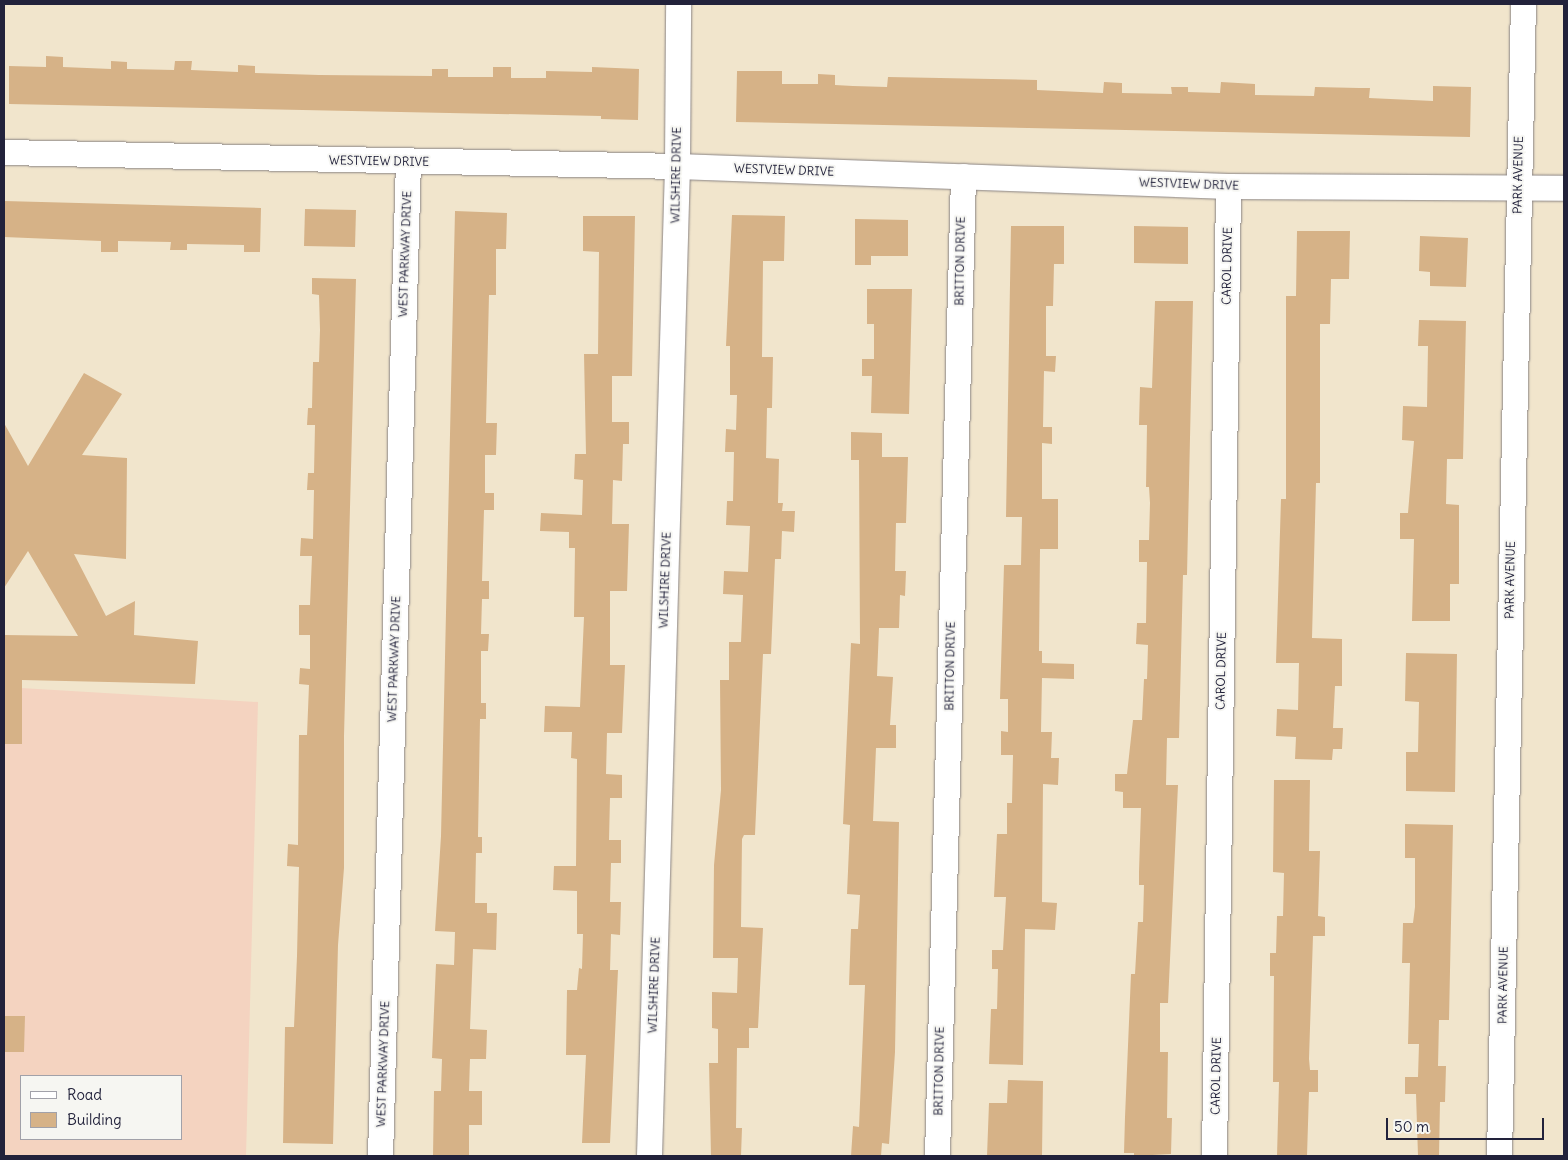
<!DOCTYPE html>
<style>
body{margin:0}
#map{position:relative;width:1568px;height:1160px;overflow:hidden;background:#f1e5cc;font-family:Delius,sans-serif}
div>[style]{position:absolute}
.built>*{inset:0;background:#f4d3c0}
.building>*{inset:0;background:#d6b287}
.roads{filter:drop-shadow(0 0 1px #8a8484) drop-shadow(0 0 1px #8a8484)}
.minor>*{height:25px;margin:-12.5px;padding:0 12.5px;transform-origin:12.5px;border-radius:12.5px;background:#fff}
span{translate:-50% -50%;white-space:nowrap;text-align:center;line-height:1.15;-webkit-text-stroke:4px #f6f6f2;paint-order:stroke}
.street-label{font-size:12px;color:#22223b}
.frame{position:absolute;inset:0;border:5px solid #22223b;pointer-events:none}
.legend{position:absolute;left:20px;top:1075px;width:162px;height:65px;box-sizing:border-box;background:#f6f6f2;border:1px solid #a1a1a9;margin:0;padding:6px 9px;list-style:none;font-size:15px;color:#22223b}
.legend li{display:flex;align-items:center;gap:10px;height:25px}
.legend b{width:25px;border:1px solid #a1a1a9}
.scale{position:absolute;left:1386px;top:1118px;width:158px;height:22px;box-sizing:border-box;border:2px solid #22223b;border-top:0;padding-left:6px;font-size:15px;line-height:18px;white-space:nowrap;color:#22223b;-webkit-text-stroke:4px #f6f6f2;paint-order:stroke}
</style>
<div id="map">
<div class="built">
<div style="clip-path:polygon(evenodd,4px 687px,258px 702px,246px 1156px,4px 1156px,4px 687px,21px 1076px,181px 1076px,181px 1139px,21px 1139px,21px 1076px)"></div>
</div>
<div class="building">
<div style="clip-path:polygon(46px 56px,63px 57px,63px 67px,111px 69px,111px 61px,127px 62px,127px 69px,174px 70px,175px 61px,192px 61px,191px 70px,238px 72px,238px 65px,255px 66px,255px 73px,319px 75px,432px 76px,432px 69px,448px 69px,448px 77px,493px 77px,493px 67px,511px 67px,511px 78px,546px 78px,546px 71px,592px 72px,592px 67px,639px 69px,638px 120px,601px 119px,601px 116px,9px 104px,9px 66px,46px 67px)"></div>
<div style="clip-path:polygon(737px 71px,782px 71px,782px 84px,818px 84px,818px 74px,835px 75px,835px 85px,853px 86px,887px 87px,888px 77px,1037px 80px,1037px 90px,1103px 93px,1104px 82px,1122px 83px,1122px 93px,1172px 94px,1171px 87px,1188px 87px,1188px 92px,1220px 93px,1221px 82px,1255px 84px,1255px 95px,1314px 96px,1315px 87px,1359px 88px,1370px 88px,1369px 98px,1433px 101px,1433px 86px,1471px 87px,1470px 137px,736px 122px)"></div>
<div style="clip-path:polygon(4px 201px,261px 208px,260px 252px,244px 252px,244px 245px,187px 244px,187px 250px,170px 250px,171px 242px,118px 241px,118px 252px,101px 252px,101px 241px,4px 237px)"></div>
<div style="clip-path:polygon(305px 209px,356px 210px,355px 247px,304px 246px)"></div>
<div style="clip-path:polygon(455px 211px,507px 213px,506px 249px,496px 249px,496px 295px,489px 295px,486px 423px,497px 423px,496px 455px,485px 455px,485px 493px,494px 493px,494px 510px,484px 510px,482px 581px,489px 581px,489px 599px,482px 599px,481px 634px,489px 634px,488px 651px,481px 651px,481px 703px,486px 703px,486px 719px,480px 719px,478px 837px,482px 837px,482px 853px,476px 853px,475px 903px,487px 903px,487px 913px,497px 913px,496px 950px,473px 949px,470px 1029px,487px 1030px,486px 1059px,470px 1059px,469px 1091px,482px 1091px,482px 1125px,469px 1125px,469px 1156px,433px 1156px,434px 1091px,441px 1091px,442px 1059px,432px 1058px,436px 964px,454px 965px,455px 932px,435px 931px,441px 836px)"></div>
<div style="clip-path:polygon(732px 215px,785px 216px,784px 261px,763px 261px,762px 357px,773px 357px,772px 408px,767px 408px,766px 458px,779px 459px,778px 503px,783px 503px,782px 511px,795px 511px,794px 532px,782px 531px,781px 559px,775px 559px,771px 654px,763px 654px,755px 835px,744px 835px,742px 839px,741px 927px,763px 928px,758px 1028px,749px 1028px,749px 1048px,737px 1048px,736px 1128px,742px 1128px,741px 1156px,711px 1156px,709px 1063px,718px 1063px,718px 1029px,712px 1028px,712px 992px,737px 993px,738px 958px,713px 958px,714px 865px,721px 790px,720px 680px,729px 680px,729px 642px,741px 642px,743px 595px,723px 594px,724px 571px,748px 572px,750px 526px,726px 525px,727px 501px,733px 501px,734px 452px,725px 452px,726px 429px,736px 430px,737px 395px,730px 395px,730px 346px,726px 346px)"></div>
<div style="clip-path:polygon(583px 216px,635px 216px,632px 376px,612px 376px,612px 422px,629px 422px,629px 444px,623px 444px,622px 481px,613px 480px,612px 524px,629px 524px,627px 591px,610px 591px,610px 665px,625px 665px,622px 733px,607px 733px,606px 774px,622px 775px,622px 798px,610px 798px,609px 840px,621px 840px,621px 863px,611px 863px,610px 902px,621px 902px,620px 935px,611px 934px,610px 970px,618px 970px,610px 1143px,582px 1143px,586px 1055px,566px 1055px,567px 990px,577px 990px,579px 968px,582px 969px,583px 934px,577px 934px,577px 891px,553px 890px,554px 866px,576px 866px,577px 759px,571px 758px,572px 732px,544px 732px,545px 706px,580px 707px,584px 617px,574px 617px,575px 548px,569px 548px,569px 532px,540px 531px,541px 513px,582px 515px,583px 480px,574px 479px,575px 454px,586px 454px,584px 354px,598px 354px,599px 252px,583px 251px)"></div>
<div style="clip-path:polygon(855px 219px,908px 220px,908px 256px,871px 256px,871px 265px,855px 265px)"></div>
<div style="clip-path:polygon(1011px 226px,1064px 226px,1064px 264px,1054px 264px,1053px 306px,1046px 306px,1046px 356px,1056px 356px,1055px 372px,1044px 371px,1043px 427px,1052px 427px,1052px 444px,1042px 443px,1042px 499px,1058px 499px,1058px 549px,1040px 549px,1039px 651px,1042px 651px,1042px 663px,1074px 664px,1074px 679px,1042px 678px,1041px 732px,1052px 732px,1051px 758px,1059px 758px,1058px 785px,1043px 784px,1042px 902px,1057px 903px,1055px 930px,1025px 929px,1023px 1065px,989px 1064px,991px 1009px,997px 1009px,998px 969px,992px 969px,992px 950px,1003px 950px,1006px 897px,994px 897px,997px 834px,1007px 834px,1007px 803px,1012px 803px,1013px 755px,1001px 755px,1001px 731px,1008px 732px,1008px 699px,1000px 699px,1004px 565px,1021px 565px,1022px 517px,1006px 517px)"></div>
<div style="clip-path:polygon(1134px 226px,1188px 227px,1188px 264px,1134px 263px)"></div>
<div style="clip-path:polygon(1297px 231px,1350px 231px,1349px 279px,1331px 279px,1330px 324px,1320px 324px,1320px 483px,1316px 483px,1312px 638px,1342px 639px,1342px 686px,1335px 686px,1333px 728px,1343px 728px,1342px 749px,1333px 749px,1332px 760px,1295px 759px,1296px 737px,1276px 736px,1277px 709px,1298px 710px,1299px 663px,1276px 663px,1281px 499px,1286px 499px,1286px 296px,1296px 296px)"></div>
<div style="clip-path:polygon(1420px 236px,1468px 238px,1466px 287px,1430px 286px,1430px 272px,1419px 271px)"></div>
<div style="clip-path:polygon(312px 278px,356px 279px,344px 736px,344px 868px,338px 945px,333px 1144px,283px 1143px,285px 1027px,294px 1027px,297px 956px,299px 867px,287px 866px,288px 844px,298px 845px,299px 735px,307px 735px,309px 685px,299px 684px,300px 668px,310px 669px,310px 635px,299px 635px,299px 605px,310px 605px,312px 556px,300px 556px,301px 538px,313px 539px,314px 490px,307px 490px,308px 473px,314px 473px,315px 425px,307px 425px,308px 408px,312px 408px,313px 362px,319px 362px,320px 330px,319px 295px,312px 294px)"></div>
<div style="clip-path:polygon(867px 289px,912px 289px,909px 414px,871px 413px,872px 376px,862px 376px,862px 359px,874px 359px,874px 324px,867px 324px)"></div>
<div style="clip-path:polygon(1155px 301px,1193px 301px,1187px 575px,1183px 575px,1179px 738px,1167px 738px,1166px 785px,1178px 785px,1168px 1003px,1160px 1003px,1160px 1052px,1168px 1052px,1167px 1118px,1172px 1118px,1171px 1154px,1134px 1156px,1134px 1153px,1124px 1153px,1125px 1117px,1131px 974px,1135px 974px,1138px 922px,1143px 922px,1144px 885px,1139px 885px,1139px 872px,1141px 808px,1123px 808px,1123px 792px,1115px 791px,1115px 774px,1127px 774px,1133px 720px,1142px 720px,1144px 679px,1147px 679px,1148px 645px,1136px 644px,1137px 623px,1146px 623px,1147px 562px,1139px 562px,1139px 540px,1149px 540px,1150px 503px,1149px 487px,1146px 487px,1147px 425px,1139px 425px,1140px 387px,1152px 388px)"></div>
<div style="clip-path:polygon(1419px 320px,1466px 321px,1463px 459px,1447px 459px,1446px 504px,1459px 505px,1459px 584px,1450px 584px,1450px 621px,1412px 621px,1414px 539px,1400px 539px,1400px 513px,1408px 513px,1414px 441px,1402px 440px,1403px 406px,1427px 407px,1428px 346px,1418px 346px)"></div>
<div style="clip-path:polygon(84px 373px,122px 394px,82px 455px,127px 458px,126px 559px,74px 554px,106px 616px,135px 601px,134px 635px,198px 641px,195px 684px,22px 680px,22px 744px,4px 744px,4px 635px,78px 636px,28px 551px,4px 588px,4px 423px,28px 466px)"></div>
<div style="clip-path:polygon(851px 432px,882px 433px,882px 457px,908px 457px,906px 523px,896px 523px,895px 571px,906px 571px,905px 596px,900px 595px,899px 628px,879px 628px,877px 676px,893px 677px,890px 725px,896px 725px,896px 748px,876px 748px,873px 821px,899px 822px,895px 1052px,889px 1144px,882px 1143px,881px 1156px,851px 1156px,853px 1126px,859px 1127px,865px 985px,849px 985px,851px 929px,858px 929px,860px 895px,847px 894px,850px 825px,843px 824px,851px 643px,860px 644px,859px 460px,851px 460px)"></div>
<div style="clip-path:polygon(1406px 653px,1457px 654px,1455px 792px,1406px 791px,1406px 752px,1418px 752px,1419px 702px,1405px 701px)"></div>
<div style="clip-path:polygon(1274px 780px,1310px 780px,1309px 851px,1320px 851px,1318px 916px,1325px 917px,1325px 936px,1313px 936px,1309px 1059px,1310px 1070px,1318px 1070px,1318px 1092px,1309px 1092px,1307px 1156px,1277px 1156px,1279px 1082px,1273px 1082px,1274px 976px,1270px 976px,1270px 953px,1276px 953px,1277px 916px,1283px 916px,1284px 873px,1273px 872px)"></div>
<div style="clip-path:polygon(1405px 824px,1453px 825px,1449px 1020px,1439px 1020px,1438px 1066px,1446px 1066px,1445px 1102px,1440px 1102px,1439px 1156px,1418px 1156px,1416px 1094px,1405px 1094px,1405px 1077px,1418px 1077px,1419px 1044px,1408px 1044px,1410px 963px,1402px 963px,1403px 923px,1413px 923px,1415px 907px,1415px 858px,1405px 858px)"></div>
<div style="clip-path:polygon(4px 1016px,25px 1016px,24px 1052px,4px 1052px)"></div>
<div style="clip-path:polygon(1008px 1080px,1043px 1081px,1042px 1156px,987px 1156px,989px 1103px,1007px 1103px)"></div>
</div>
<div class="roads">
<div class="minor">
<div style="left:4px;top:152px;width:673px;rotate:1.19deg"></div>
<div style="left:677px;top:166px;width:551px;rotate:2.08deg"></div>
<div style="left:1228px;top:186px;width:336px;rotate:0.3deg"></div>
<div style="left:380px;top:1156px;width:994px;rotate:-88.39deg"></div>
<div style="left:649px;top:1156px;width:990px;rotate:-88.38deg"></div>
<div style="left:677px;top:166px;width:162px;rotate:-89.6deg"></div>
<div style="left:937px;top:1156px;width:980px;rotate:-88.48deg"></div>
<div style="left:1214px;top:1156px;width:970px;rotate:-89.17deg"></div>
<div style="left:1499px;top:1156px;width:1152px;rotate:-88.81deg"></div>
</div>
</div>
<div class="street-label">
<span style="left:379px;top:161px;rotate:1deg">WESTVIEW DRIVE</span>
<span style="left:784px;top:170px;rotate:2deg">WESTVIEW DRIVE</span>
<span style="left:676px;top:175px;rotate:-89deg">WILSHIRE DRIVE</span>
<span style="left:1518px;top:175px;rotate:-89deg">PARK AVENUE</span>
<span style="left:1189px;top:184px;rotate:2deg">WESTVIEW DRIVE</span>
<span style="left:405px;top:254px;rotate:-88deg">WEST PARKWAY DRIVE</span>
<span style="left:960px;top:261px;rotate:-89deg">BRITTON DRIVE</span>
<span style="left:1227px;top:266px;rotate:-89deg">CAROL DRIVE</span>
<span style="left:665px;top:580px;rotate:-88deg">WILSHIRE DRIVE</span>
<span style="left:1510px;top:580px;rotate:-89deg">PARK AVENUE</span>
<span style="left:394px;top:659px;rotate:-88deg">WEST PARKWAY DRIVE</span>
<span style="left:950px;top:666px;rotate:-89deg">BRITTON DRIVE</span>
<span style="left:1221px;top:671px;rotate:-89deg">CAROL DRIVE</span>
<span style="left:654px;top:985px;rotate:-88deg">WILSHIRE DRIVE</span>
<span style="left:1503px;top:985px;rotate:-89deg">PARK AVENUE</span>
<span style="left:383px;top:1064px;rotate:-88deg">WEST PARKWAY DRIVE</span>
<span style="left:939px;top:1071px;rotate:-89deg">BRITTON DRIVE</span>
<span style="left:1216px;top:1076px;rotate:-89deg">CAROL DRIVE</span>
</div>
<div class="frame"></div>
<ul class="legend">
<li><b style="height:6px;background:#fff"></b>Road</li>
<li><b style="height:14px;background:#d6b287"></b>Building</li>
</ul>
<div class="scale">50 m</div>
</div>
